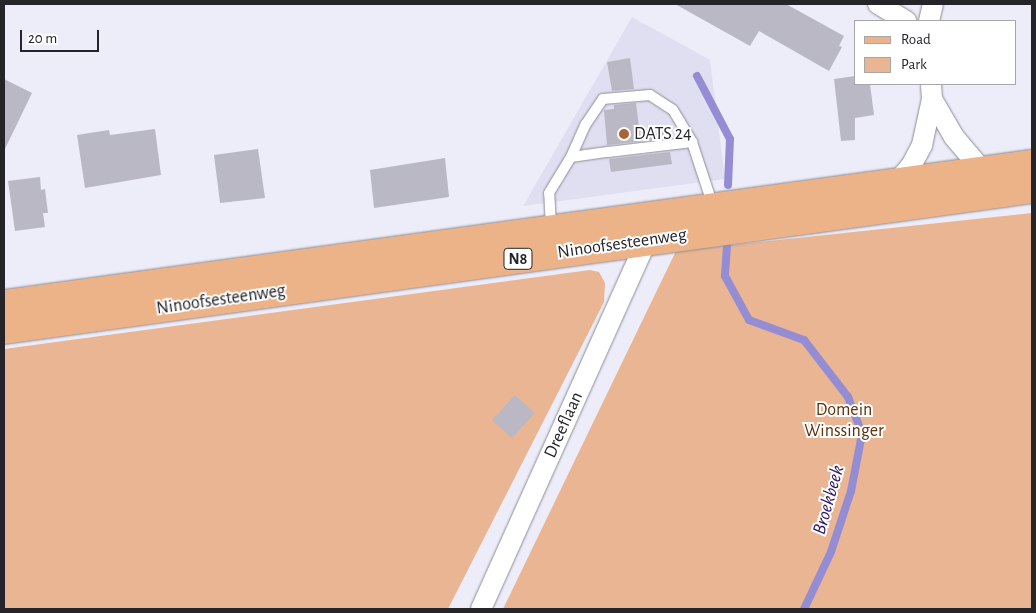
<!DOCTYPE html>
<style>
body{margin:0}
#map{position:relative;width:1036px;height:613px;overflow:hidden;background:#ededf9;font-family:"Alegreya Sans",sans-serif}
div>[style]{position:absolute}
.built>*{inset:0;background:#e0dff2}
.green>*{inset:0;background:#eab592}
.stream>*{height:8px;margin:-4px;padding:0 4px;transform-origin:4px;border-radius:4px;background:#958dd4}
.building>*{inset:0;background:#b9b8c4}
.roads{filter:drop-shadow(0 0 1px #8d8d98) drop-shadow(0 0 1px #8d8d98)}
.service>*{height:10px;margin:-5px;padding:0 5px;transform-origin:5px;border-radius:5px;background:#fff}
.minor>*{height:20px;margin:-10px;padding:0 10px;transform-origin:10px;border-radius:10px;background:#fff}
.primary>*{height:28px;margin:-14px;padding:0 14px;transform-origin:14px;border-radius:14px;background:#ecb388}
.dots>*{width:14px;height:14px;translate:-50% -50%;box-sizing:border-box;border:2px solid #fff;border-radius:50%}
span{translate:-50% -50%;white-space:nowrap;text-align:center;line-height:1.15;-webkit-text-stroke:4px #fff;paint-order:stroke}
.shield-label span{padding:1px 4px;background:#fff;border:1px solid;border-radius:4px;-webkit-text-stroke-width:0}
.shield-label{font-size:16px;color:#242429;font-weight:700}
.poi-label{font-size:18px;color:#242429}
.left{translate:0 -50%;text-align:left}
.street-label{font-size:18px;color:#242429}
.park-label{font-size:18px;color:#5e310d}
.water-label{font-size:19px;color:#2c1366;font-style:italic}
.frame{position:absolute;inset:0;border:5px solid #242429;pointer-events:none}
.legend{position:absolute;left:854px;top:20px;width:162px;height:65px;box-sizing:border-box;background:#fff;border:1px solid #a7a7a9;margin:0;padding:6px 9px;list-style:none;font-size:15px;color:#242429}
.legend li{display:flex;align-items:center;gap:10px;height:25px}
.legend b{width:25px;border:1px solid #a7a7a9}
.scale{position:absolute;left:20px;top:30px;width:79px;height:22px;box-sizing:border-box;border:2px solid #242429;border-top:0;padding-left:6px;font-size:15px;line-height:18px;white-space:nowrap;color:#242429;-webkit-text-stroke:4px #fff;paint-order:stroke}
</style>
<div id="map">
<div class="built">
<div style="clip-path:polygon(632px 17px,710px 60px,725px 179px,523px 206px)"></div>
</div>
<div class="green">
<div style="clip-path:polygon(1032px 213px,1032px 609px,503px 609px,676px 251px)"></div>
<div style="clip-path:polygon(590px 270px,599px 272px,605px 283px,604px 302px,448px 609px,4px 609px,4px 349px)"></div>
</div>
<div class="stream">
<div style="left:697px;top:76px;width:71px;rotate:62.4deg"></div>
<div style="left:730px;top:139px;width:46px;rotate:92.5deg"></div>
<div style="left:727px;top:246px;width:30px;rotate:94deg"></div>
<div style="left:725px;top:276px;width:50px;rotate:61.4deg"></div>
<div style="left:749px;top:320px;width:59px;rotate:20deg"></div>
<div style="left:804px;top:340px;width:72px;rotate:52.3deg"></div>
<div style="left:848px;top:397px;width:40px;rotate:69deg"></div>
<div style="left:862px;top:434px;width:58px;rotate:100.9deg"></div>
<div style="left:851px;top:491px;width:64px;rotate:108.2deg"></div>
<div style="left:831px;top:552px;width:63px;rotate:115.3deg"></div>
</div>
<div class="building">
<div style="clip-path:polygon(675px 4px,786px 4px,844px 36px,839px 46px,842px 47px,829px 71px,759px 31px,750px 46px)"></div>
<div style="clip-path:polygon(630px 58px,634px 89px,612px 91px,607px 62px)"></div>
<div style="clip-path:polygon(855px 76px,855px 84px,870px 84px,874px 115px,855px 118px,855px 140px,841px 141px,834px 79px)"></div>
<div style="clip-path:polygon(4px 79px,32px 93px,4px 151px)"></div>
<div style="clip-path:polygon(636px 103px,640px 135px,668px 131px,669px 138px,607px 145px,604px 110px,614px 109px,614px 105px)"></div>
<div style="clip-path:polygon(155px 129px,161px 175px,85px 188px,77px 135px,109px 130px,110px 135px)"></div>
<div style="clip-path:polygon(258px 149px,265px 198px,220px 203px,214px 155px)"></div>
<div style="clip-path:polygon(670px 152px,672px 164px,611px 172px,609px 159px)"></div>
<div style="clip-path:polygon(445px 158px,449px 197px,374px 208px,370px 170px)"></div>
<div style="clip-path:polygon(40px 177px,41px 190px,45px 189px,48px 213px,43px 213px,45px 227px,15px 231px,8px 181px)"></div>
<div style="clip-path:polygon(515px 395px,535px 413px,512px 438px,492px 420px)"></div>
</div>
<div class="roads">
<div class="service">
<div style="left:571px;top:157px;width:36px;rotate:-66deg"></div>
<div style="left:586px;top:124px;width:30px;rotate:-56deg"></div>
<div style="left:603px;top:99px;width:47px;rotate:-4.9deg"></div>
<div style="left:650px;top:95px;width:27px;rotate:33deg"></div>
<div style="left:673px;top:110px;width:37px;rotate:59deg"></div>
<div style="left:551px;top:227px;width:34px;rotate:-93deg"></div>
<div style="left:549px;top:193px;width:42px;rotate:-58.6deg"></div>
<div style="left:571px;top:157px;width:37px;rotate:-8deg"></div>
<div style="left:608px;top:152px;width:85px;rotate:-6.8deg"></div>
<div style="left:692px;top:142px;width:67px;rotate:71.8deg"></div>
</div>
<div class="minor">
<div style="left:878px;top:4px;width:33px;rotate:31deg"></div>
<div style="left:929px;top:21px;width:17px;rotate:-77deg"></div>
<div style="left:932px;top:99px;width:44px;rotate:59.9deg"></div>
<div style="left:954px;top:137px;width:43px;rotate:49.7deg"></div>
<div style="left:897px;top:182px;width:21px;rotate:-49deg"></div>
<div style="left:911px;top:166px;width:24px;rotate:-62deg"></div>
<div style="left:922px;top:145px;width:47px;rotate:-77.7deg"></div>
<div style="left:932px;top:99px;width:15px;rotate:-94deg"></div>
<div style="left:481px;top:609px;width:403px;rotate:-65.8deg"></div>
</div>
<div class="primary">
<div style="left:4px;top:304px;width:1037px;rotate:-7.76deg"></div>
<div style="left:4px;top:330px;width:1038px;rotate:-7.81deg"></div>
</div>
</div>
<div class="dots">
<div style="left:624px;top:134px;background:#a86433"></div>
</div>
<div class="shield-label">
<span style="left:518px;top:259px">N8</span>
</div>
<div class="poi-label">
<span class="left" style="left:634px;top:134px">DATS 24</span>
</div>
<div class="street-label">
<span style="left:622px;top:244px;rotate:-8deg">Ninoofsesteenweg</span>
<span style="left:221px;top:300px;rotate:-8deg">Ninoofsesteenweg</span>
<span style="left:564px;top:425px;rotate:-66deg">Dreeflaan</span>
</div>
<div class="park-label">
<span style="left:844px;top:421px">Domein<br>Winssinger</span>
</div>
<div class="water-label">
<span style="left:829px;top:500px;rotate:-74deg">Broekbeek</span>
</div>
<div class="frame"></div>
<ul class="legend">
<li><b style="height:6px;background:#ecb388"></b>Road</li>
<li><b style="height:14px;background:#eab592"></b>Park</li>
</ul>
<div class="scale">20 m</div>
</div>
